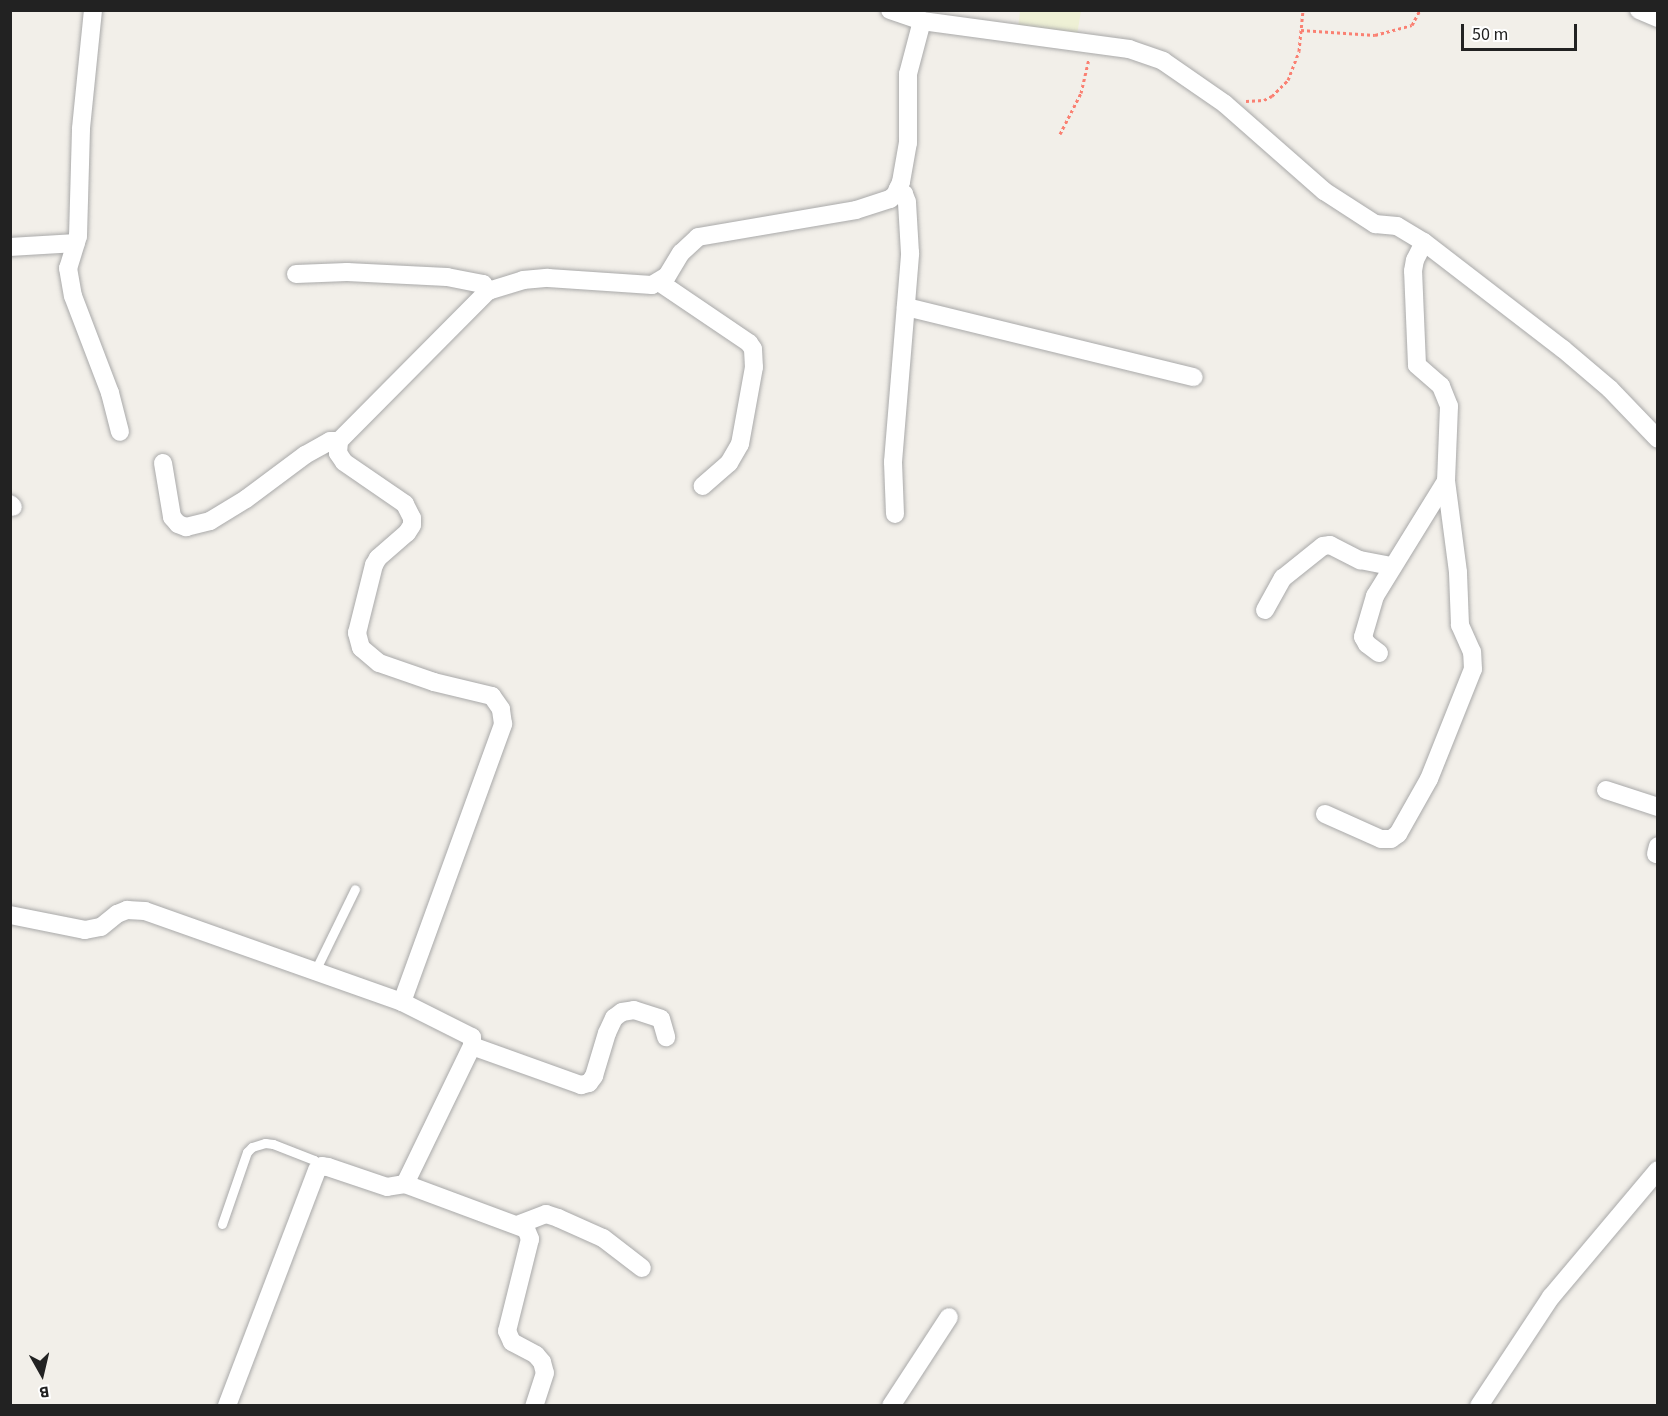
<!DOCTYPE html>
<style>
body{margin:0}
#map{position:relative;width:1668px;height:1416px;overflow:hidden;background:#f2efe9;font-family:"Source Sans 3",sans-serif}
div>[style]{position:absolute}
.farmland>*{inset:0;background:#eef0d5}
.path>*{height:3px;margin-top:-1.5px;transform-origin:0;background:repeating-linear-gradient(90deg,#fa8072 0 3px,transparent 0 6px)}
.roads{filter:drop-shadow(0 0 2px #a9a9a9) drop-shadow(0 0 2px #a9a9a9)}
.service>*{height:9px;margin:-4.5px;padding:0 4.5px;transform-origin:4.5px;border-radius:4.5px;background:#fff}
.minor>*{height:18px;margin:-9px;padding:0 9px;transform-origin:9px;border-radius:9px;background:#fff}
span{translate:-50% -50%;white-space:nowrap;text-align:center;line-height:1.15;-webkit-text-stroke:4.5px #fff;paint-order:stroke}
.frame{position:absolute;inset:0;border:12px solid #222;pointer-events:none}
.north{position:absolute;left:12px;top:1344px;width:60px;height:60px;-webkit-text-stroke:4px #fff;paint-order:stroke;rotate:172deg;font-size:16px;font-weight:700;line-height:24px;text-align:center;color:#222}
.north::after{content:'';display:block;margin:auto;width:21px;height:27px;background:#222;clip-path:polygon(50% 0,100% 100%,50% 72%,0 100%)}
.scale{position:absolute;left:1461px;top:24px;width:116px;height:27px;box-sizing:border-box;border:3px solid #222;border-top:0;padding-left:8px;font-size:18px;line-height:21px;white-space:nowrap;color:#222;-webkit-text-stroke:4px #fff;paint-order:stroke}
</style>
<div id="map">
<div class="farmland">
<div style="clip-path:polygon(1020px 11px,1081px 11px,1077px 35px,1018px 28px)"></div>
</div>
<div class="path">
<div style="left:1301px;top:30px;width:74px;rotate:3.9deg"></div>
<div style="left:1375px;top:35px;width:38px;rotate:-15deg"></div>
<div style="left:1412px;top:25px;width:17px;rotate:-62deg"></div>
<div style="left:1246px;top:101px;width:18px;rotate:-3deg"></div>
<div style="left:1264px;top:100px;width:9px;rotate:-27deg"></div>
<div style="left:1272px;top:96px;width:23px;rotate:-45deg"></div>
<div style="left:1288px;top:80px;width:31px;rotate:-69deg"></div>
<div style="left:1299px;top:51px;width:41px;rotate:-84.4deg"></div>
<div style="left:1060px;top:134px;width:46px;rotate:-62.9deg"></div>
<div style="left:1081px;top:93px;width:35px;rotate:-77deg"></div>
</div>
<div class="roads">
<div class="service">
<div style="left:315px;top:971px;width:91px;rotate:-64deg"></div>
<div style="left:222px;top:1224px;width:76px;rotate:-70.9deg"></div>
<div style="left:247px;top:1152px;width:7px;rotate:-45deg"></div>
<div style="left:252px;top:1147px;width:14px;rotate:-17deg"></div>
<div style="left:265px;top:1143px;width:8px;rotate:7deg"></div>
<div style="left:273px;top:1144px;width:44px;rotate:21.3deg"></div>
<div style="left:314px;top:1160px;width:10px;rotate:37deg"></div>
</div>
<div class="minor">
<div style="left:93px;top:10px;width:120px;rotate:95.8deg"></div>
<div style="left:81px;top:129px;width:107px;rotate:91.6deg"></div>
<div style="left:78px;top:236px;width:34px;rotate:107deg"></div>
<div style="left:68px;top:268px;width:28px;rotate:80deg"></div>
<div style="left:73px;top:296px;width:104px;rotate:69.1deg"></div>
<div style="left:110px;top:393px;width:40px;rotate:75.6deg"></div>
<div style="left:890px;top:10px;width:34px;rotate:19deg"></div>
<div style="left:922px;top:21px;width:209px;rotate:7.7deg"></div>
<div style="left:1129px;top:49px;width:36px;rotate:19deg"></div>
<div style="left:1163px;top:61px;width:75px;rotate:34.7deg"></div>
<div style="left:1225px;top:104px;width:132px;rotate:41.3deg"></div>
<div style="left:1324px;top:191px;width:61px;rotate:32.9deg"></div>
<div style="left:1375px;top:224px;width:22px;rotate:5deg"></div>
<div style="left:1397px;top:226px;width:31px;rotate:31deg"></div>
<div style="left:1424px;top:242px;width:175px;rotate:37.6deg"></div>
<div style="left:1563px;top:349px;width:62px;rotate:40.4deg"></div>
<div style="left:1610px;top:389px;width:69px;rotate:46.2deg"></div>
<div style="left:1639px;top:10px;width:21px;rotate:23deg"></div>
<div style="left:10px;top:247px;width:66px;rotate:-3.5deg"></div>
<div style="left:296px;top:274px;width:51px;rotate:-2.2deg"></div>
<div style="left:347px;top:272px;width:100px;rotate:2.9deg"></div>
<div style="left:447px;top:277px;width:37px;rotate:11deg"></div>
<div style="left:483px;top:284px;width:9px;rotate:54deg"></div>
<div style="left:659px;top:282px;width:109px;rotate:34.1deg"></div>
<div style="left:749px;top:343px;width:7px;rotate:56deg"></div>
<div style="left:753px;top:349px;width:18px;rotate:87deg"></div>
<div style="left:754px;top:367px;width:78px;rotate:100.3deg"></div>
<div style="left:740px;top:444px;width:22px;rotate:120deg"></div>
<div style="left:729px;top:463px;width:35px;rotate:139deg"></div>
<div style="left:906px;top:307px;width:296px;rotate:13.7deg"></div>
<div style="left:163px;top:463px;width:55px;rotate:80.5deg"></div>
<div style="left:172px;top:517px;width:9px;rotate:49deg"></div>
<div style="left:178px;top:524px;width:9px;rotate:21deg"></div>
<div style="left:186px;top:527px;width:25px;rotate:-14deg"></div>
<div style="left:210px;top:521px;width:42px;rotate:-31.4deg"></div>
<div style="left:246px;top:499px;width:74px;rotate:-36.7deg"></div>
<div style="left:305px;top:455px;width:29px;rotate:-29deg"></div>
<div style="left:330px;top:441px;width:9px"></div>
<div style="left:10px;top:504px;width:4px;rotate:45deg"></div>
<div style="left:895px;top:514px;width:52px;rotate:-92.2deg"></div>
<div style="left:893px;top:462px;width:210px;rotate:-85.3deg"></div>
<div style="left:910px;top:253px;width:51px;rotate:-93.4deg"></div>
<div style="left:907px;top:202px;width:9px;rotate:-111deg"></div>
<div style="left:904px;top:194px;width:8px;rotate:-140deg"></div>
<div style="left:1265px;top:610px;width:37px;rotate:-61deg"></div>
<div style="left:1283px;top:578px;width:51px;rotate:-38.7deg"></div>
<div style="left:1323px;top:546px;width:7px;rotate:-8deg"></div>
<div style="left:1330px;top:545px;width:34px;rotate:27deg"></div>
<div style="left:1360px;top:560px;width:32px;rotate:11deg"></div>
<div style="left:1379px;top:653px;width:15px;rotate:-143deg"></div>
<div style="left:1367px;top:644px;width:8px;rotate:-120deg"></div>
<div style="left:1363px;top:637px;width:43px;rotate:-73.7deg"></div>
<div style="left:1375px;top:596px;width:135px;rotate:-58.3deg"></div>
<div style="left:1606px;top:790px;width:55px;rotate:18.1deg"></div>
<div style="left:1325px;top:814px;width:61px;rotate:24.1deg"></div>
<div style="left:1381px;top:839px;width:10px"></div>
<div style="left:1391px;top:839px;width:9px;rotate:-36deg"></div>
<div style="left:1398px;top:834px;width:63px;rotate:-60.6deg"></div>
<div style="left:1429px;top:779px;width:118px;rotate:-68.2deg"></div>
<div style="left:1473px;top:669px;width:17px;rotate:-93deg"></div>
<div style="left:1472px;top:652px;width:30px;rotate:-114deg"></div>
<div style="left:1460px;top:625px;width:53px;rotate:-92.2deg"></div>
<div style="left:1458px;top:572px;width:92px;rotate:-97.5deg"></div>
<div style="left:1446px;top:481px;width:75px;rotate:-87.7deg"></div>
<div style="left:1449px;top:406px;width:22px;rotate:-112deg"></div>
<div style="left:1441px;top:386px;width:32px;rotate:-139deg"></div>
<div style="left:1417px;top:365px;width:94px;rotate:-92.4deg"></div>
<div style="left:1413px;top:271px;width:11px;rotate:-80deg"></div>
<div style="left:1415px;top:260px;width:20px;rotate:-63deg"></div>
<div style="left:1656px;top:854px;width:8px;rotate:-76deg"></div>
<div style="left:10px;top:915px;width:76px;rotate:11.3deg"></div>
<div style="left:85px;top:930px;width:16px;rotate:-11deg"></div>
<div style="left:101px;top:927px;width:21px;rotate:-39deg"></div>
<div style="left:117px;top:914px;width:11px;rotate:-22deg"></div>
<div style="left:127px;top:910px;width:18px;rotate:3deg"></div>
<div style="left:145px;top:911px;width:273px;rotate:19.5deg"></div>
<div style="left:402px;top:1002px;width:78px;rotate:26.6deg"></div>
<div style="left:472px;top:1037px;width:9px;rotate:90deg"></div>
<div style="left:472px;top:1046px;width:153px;rotate:115.9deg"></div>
<div style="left:405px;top:1184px;width:18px;rotate:171deg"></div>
<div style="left:387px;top:1187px;width:62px;rotate:-161.3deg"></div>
<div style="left:328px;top:1167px;width:6px;rotate:-171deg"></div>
<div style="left:322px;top:1166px;width:6px;rotate:141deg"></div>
<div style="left:317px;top:1170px;width:253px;rotate:110.9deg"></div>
<div style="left:402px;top:1002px;width:296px;rotate:-70deg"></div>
<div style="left:503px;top:724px;width:15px;rotate:-98deg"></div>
<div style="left:501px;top:709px;width:16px;rotate:-125deg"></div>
<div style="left:492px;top:696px;width:60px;rotate:-166.4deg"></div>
<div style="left:434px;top:682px;width:58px;rotate:-160.9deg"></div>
<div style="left:379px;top:663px;width:23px;rotate:-140deg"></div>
<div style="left:361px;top:648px;width:16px;rotate:-105deg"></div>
<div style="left:357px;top:633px;width:70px;rotate:-76deg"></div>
<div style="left:374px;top:565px;width:8px;rotate:-60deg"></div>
<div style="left:378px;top:558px;width:38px;rotate:-41deg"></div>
<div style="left:407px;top:533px;width:9px;rotate:-58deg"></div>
<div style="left:412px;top:525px;width:7px;rotate:-90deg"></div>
<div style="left:412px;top:518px;width:16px;rotate:-117deg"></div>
<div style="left:405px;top:504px;width:74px;rotate:-145.5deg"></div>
<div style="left:344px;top:462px;width:11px;rotate:-124deg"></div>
<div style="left:338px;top:453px;width:12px;rotate:-85deg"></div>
<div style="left:339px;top:441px;width:211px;rotate:-45.2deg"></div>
<div style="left:488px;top:291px;width:37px;rotate:-17deg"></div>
<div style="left:523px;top:280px;width:25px;rotate:-5deg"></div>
<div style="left:548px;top:278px;width:104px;rotate:3.9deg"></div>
<div style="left:652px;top:285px;width:17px;rotate:-31deg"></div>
<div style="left:667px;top:276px;width:27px;rotate:-59deg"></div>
<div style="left:681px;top:253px;width:23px;rotate:-43deg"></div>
<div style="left:698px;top:237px;width:160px;rotate:-9.7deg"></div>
<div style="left:856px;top:210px;width:36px;rotate:-18deg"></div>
<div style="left:890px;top:199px;width:6px;rotate:-39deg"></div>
<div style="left:895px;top:195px;width:14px;rotate:-65deg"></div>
<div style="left:901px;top:182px;width:40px;rotate:-80deg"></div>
<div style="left:908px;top:143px;width:69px;rotate:-90deg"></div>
<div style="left:908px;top:74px;width:55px;rotate:-75.2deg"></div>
<div style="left:472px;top:1046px;width:116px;rotate:19.7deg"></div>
<div style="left:581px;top:1085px;width:8px;rotate:-14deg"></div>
<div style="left:589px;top:1083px;width:9px;rotate:-54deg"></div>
<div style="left:594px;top:1076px;width:45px;rotate:-73.2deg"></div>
<div style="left:607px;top:1033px;width:17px;rotate:-65deg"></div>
<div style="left:614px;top:1018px;width:10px;rotate:-37deg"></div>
<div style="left:622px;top:1012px;width:12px;rotate:-9deg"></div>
<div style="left:634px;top:1010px;width:28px;rotate:18deg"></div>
<div style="left:661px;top:1019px;width:19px;rotate:74deg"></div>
<div style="left:405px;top:1184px;width:129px;rotate:20.4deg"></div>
<div style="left:526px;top:1229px;width:11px;rotate:68deg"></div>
<div style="left:530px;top:1239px;width:95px;rotate:104deg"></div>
<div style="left:507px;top:1331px;width:12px;rotate:66deg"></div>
<div style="left:512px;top:1342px;width:27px;rotate:28deg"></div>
<div style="left:536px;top:1355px;width:9px;rotate:49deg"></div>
<div style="left:542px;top:1362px;width:11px;rotate:75deg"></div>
<div style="left:545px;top:1373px;width:35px;rotate:108deg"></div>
<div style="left:520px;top:1224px;width:28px;rotate:-21deg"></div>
<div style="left:546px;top:1214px;width:13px;rotate:18deg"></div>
<div style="left:558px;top:1218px;width:49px;rotate:24deg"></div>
<div style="left:603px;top:1238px;width:49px;rotate:37.6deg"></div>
<div style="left:891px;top:1406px;width:106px;rotate:-56.9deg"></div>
<div style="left:1479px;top:1406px;width:131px;rotate:-56.6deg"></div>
<div style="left:1551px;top:1297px;width:166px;rotate:-49.9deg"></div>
</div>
</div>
<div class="frame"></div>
<div class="north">B</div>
<div class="scale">50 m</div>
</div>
